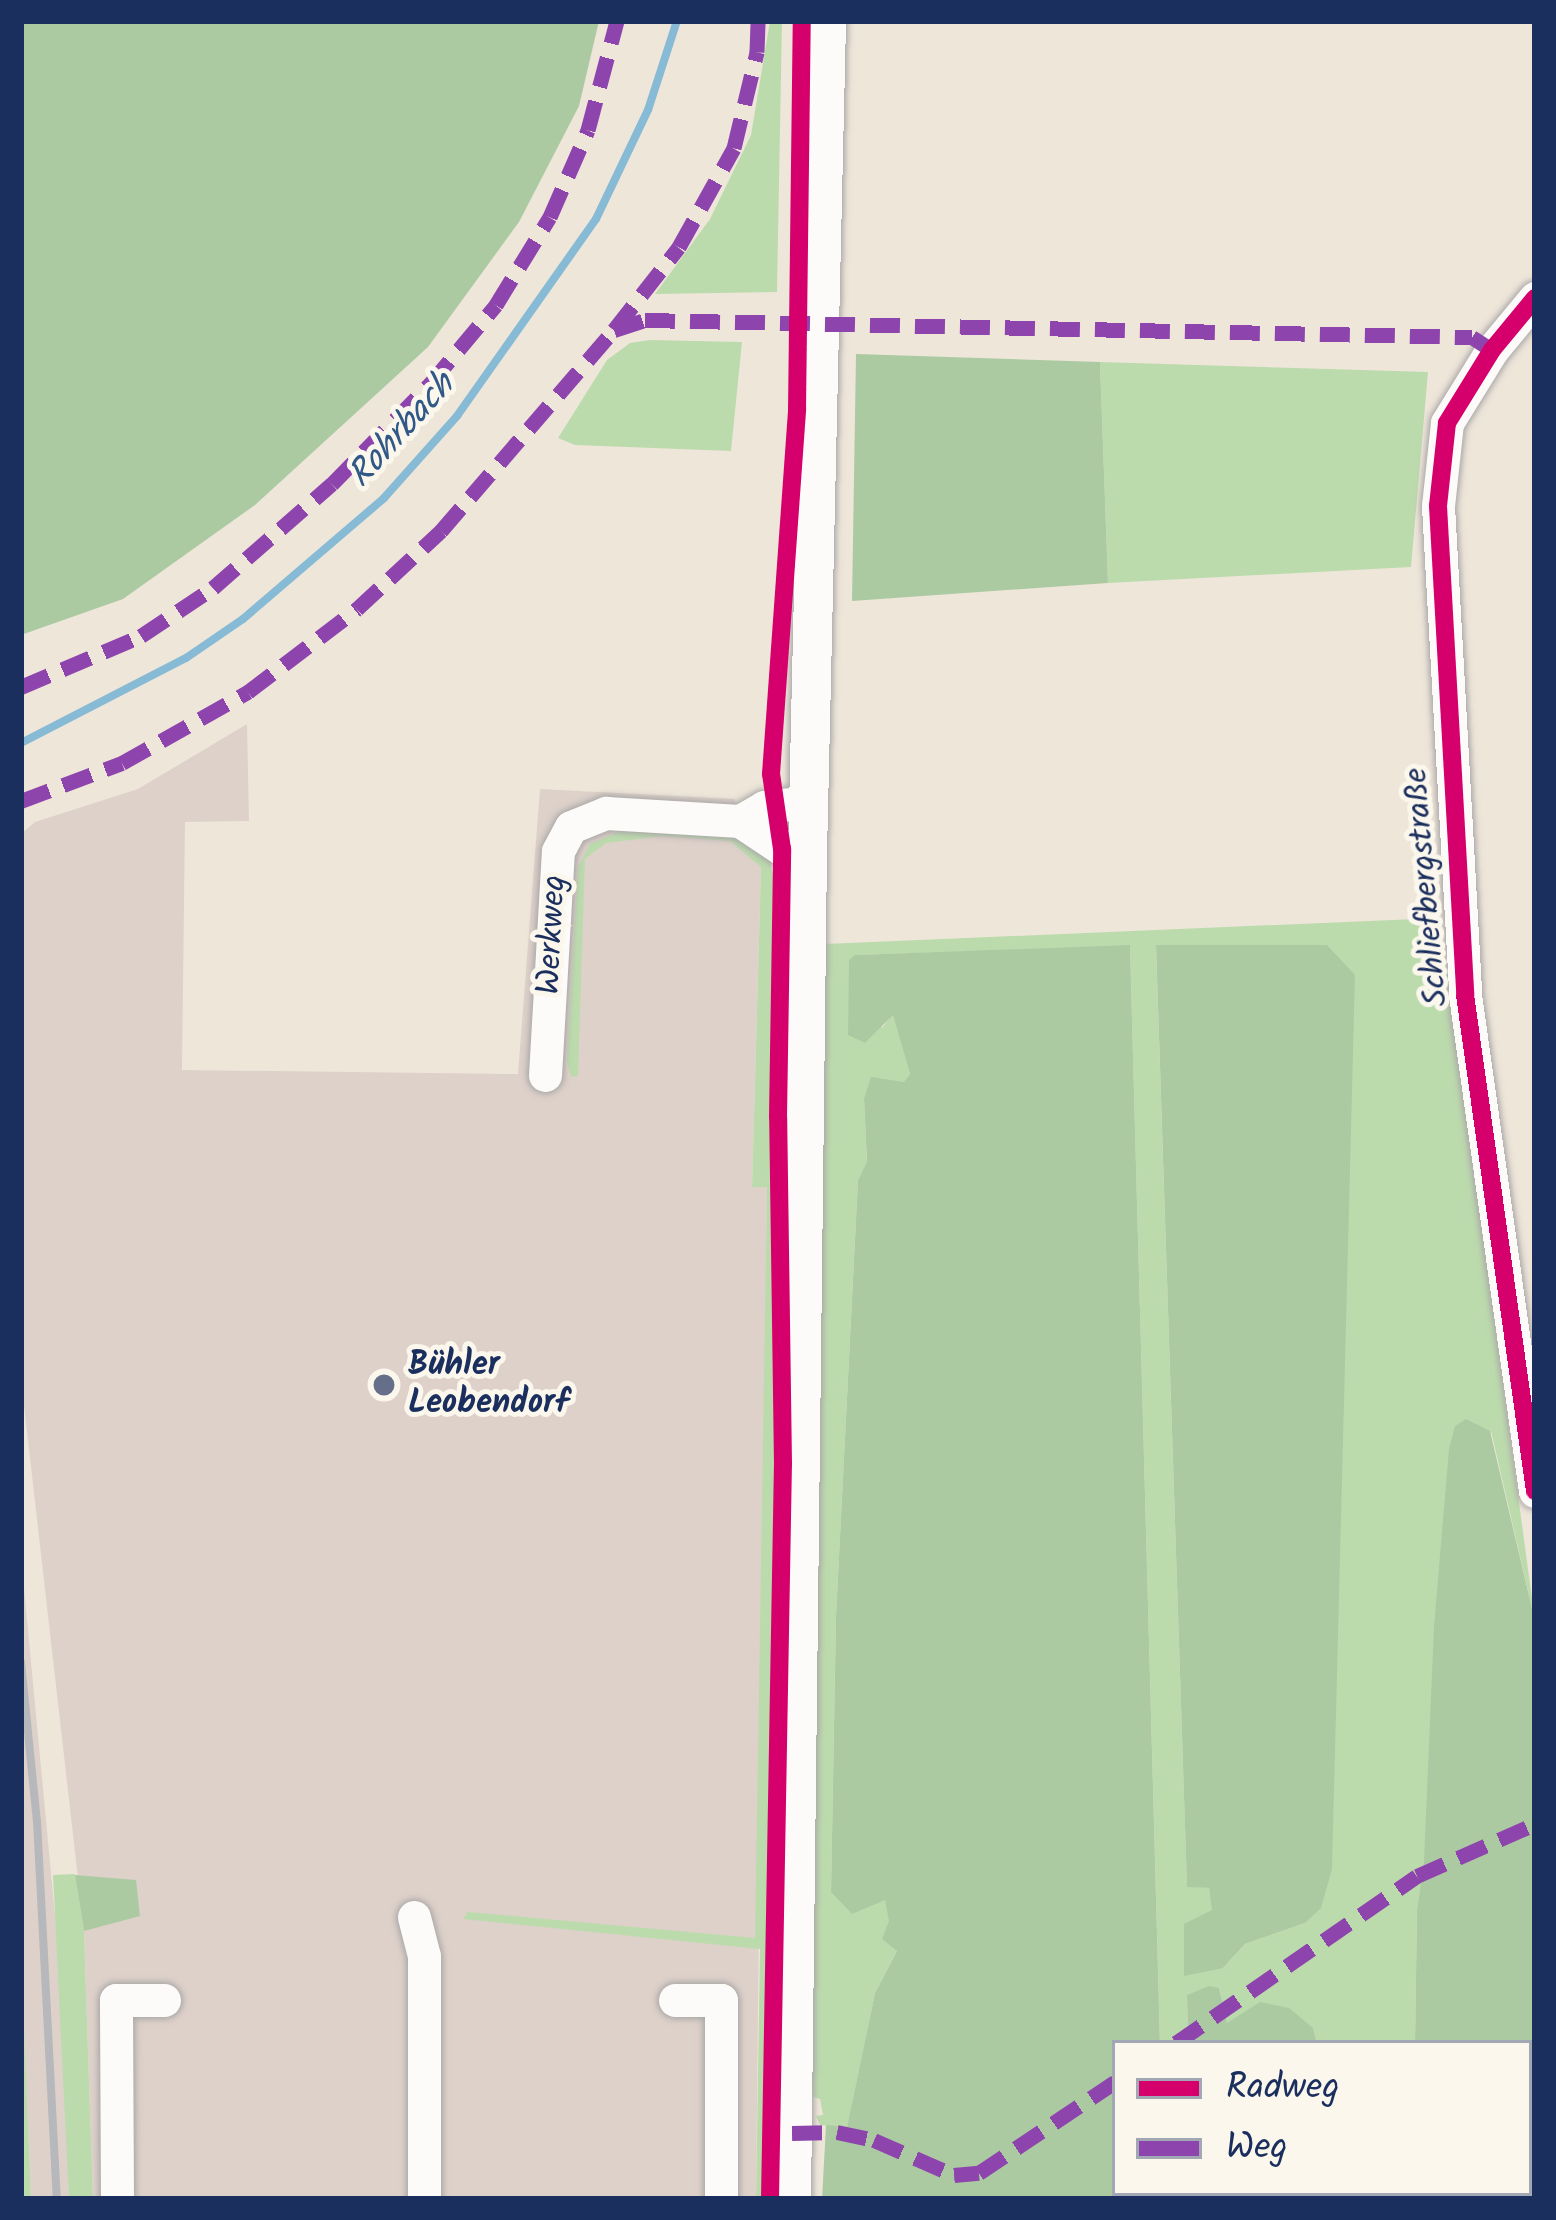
<!DOCTYPE html>
<meta charset="utf-8">
<style>
body{margin:0}
#map{position:relative;width:1556px;height:2220px;overflow:hidden;background:#efe6da;font-family:Kalam,sans-serif}
div>[style]{position:absolute}
.industrial>*{inset:0;background:#ded1ca}
.green>*{inset:0;background:#bcdbad}
.forest>*{inset:0;background:#accaa2}
.stream>*{height:8px;margin:-4px;padding:0 4px;transform-origin:4px;border-radius:4px;background:#86bad5}
.roads{filter:drop-shadow(0 0 3px #aaa8a7) drop-shadow(0 0 3px #aaa8a7)}
.minor>*{height:33px;margin:-16.5px;padding:0 16.5px;transform-origin:16.5px;border-radius:16.5px;background:#fdfbf9}
.major>*{height:39px;margin:-19.5px;padding:0 19.5px;transform-origin:19.5px;border-radius:19.5px;background:#fdfbf9}
.rail>*{height:8px;margin:-4px;padding:0 4px;transform-origin:4px;border-radius:4px;background:#b7b8bb}
.quiet>*{height:15px;margin-top:-7.5px;transform-origin:0;background:repeating-linear-gradient(90deg,#8e44ad 0 30px,transparent 0 45px)}
.cycleway>*{height:18px;margin:-9px;padding:0 9px;transform-origin:9px;border-radius:9px;background:#d6006c}
.dots>*{width:33px;height:33px;translate:-50% -50%;box-sizing:border-box;border:6px solid #fbf7ec;border-radius:50%}
span{translate:-50% -50%;white-space:nowrap;text-align:center;line-height:1.15;-webkit-text-stroke:10px #fbf7ec;paint-order:stroke}
.street-label{font-size:33px;color:#1b2f5e}
.poi-label{font-size:33px;color:#1b2f5e;font-weight:700}
.left{translate:0 -50%;text-align:left}
.water-label{font-size:36px;color:#315987;font-style:italic}
.frame{position:absolute;inset:0;border:24px solid #1b2f5e;pointer-events:none}
.legend{position:absolute;left:1112px;top:2040px;width:420px;height:156px;box-sizing:border-box;background:#fbf7ec;border:3px solid #a1a7b3;margin:0;padding:15px 21px;list-style:none;font-size:36px;color:#1b2f5e}
.legend li{display:flex;align-items:center;gap:24px;height:60px}
.legend b{width:60px;border:3px solid #a1a7b3}
</style>
<div id="map">
<div class="industrial">
<div style="clip-path:polygon(247px 724px,249px 821px,185px 822px,182px 1070px,518px 1074px,540px 789px,734px 799px,761px 867px,752px 1186px,767px 1187px,756px 2199px,93px 2199px,84px 1931px,21px 1379px,21px 834px,35px 822px,138px 789px)"></div>
<div style="clip-path:polygon(21px 1556px,63px 2000px,69px 2199px,31px 2199px,21px 1967px)"></div>
</div>
<div class="green">
<div style="clip-path:polygon(770px 21px,782px 21px,777px 292px,655px 294px,710px 219px,751px 135px)"></div>
<div style="clip-path:polygon(650px 340px,742px 342px,731px 451px,575px 445px,558px 438px,607px 360px,630px 343px)"></div>
<div style="clip-path:polygon(1100px 362px,1428px 372px,1411px 567px,1108px 583px)"></div>
<div style="clip-path:polygon(627px 828px,733px 833px,770px 860px,776px 888px,781px 1358px,767px 2199px,756px 2199px,760px 1949px,463px 1919px,468px 1912px,755px 1938px,767px 1187px,752px 1187px,761px 867px,730px 841px,663px 836px,606px 843px,585px 859px,578px 1076px,571px 1077px,567px 1061px,578px 867px,590px 844px)"></div>
<div style="clip-path:polygon(evenodd,1440px 918px,1535px 1621px,1491px 1431px,1417px 1910px,1415px 2043px,1317px 2043px,1313px 2028px,1227px 2024px,1219px 1988px,1187px 1995px,1188px 2043px,1160px 2043px,1130px 946px,855px 955px,882px 1028px,893px 1013px,910px 1074px,905px 1082px,883px 1082px,864px 1099px,867px 1163px,858px 1180px,836px 1616px,831px 1891px,885px 1899px,897px 1951px,875px 1993px,847px 2128px,820px 2125px,816px 2116px,823px 2115px,820px 2099px,813px 2097px,808px 2056px,825px 944px,1440px 918px,1327px 945px,1305px 1923px,1245px 1944px,1223px 1968px,1209px 1888px,1187px 1886px,1156px 946px,1327px 945px)"></div>
<div style="clip-path:polygon(75px 1874px,84px 1931px,93px 2199px,69px 2199px,53px 1875px)"></div>
<div style="clip-path:polygon(21px 1967px,23px 2002px,31px 2199px,21px 2199px)"></div>
</div>
<div class="forest">
<div style="clip-path:polygon(21px 21px,599px 21px,579px 106px,519px 222px,428px 347px,255px 505px,123px 599px,21px 635px)"></div>
<div style="clip-path:polygon(856px 354px,1100px 362px,1108px 583px,852px 601px)"></div>
<div style="clip-path:polygon(1130px 945px,1160px 2043px,1115px 2043px,1115px 2193px,1165px 2193px,1165px 2199px,822px 2199px,826px 2125px,847px 2127px,875px 1993px,897px 1951px,882px 1939px,889px 1921px,885px 1900px,852px 1914px,831px 1892px,836px 1616px,858px 1180px,867px 1162px,864px 1099px,871px 1077px,904px 1082px,910px 1074px,893px 1015px,865px 1043px,848px 1035px,849px 960px,855px 955px)"></div>
<div style="clip-path:polygon(1156px 945px,1327px 945px,1355px 975px,1332px 1869px,1321px 1908px,1305px 1923px,1245px 1944px,1223px 1968px,1184px 1976px,1184px 1924px,1212px 1910px,1209px 1888px,1187px 1887px)"></div>
<div style="clip-path:polygon(1466px 1419px,1490px 1431px,1535px 1621px,1535px 2199px,1413px 2199px,1414px 2193px,1529px 2193px,1529px 2043px,1415px 2043px,1417px 1910px,1424px 1861px,1434px 1626px,1449px 1449px,1455px 1426px)"></div>
<div style="clip-path:polygon(75px 1875px,136px 1880px,140px 1916px,84px 1931px)"></div>
<div style="clip-path:polygon(1209px 1986px,1219px 1988px,1227px 2023px,1260px 2002px,1289px 2008px,1313px 2028px,1317px 2043px,1188px 2043px,1187px 1995px)"></div>
</div>
<div class="stream">
<div style="left:21px;top:743px;width:186px;rotate:-27.3deg"></div>
<div style="left:186px;top:658px;width:69px;rotate:-34.4deg"></div>
<div style="left:243px;top:619px;width:186px;rotate:-40.6deg"></div>
<div style="left:384px;top:498px;width:110px;rotate:-48.3deg"></div>
<div style="left:457px;top:416px;width:241px;rotate:-54.8deg"></div>
<div style="left:596px;top:219px;width:121px;rotate:-64.5deg"></div>
<div style="left:648px;top:110px;width:94px;rotate:-72deg"></div>
</div>
<div class="roads">
<div class="minor">
<div style="left:1535px;top:298px;width:67px;rotate:129.6deg"></div>
<div style="left:1492px;top:350px;width:86px;rotate:121.7deg"></div>
<div style="left:1447px;top:423px;width:83px;rotate:96.2deg"></div>
<div style="left:1438px;top:506px;width:490px;rotate:86.8deg"></div>
<div style="left:1465px;top:995px;width:501px;rotate:81.97deg"></div>
<div style="left:740px;top:821px;width:50px;rotate:33.7deg"></div>
<div style="left:782px;top:849px;width:25px;rotate:9deg"></div>
<div style="left:740px;top:821px;width:28px;rotate:-30deg"></div>
<div style="left:764px;top:807px;width:44px;rotate:-6.5deg"></div>
<div style="left:545px;top:1075px;width:224px;rotate:-86.7deg"></div>
<div style="left:558px;top:851px;width:27px;rotate:-62deg"></div>
<div style="left:571px;top:827px;width:38px;rotate:-22deg"></div>
<div style="left:606px;top:813px;width:134px;rotate:3.4deg"></div>
<div style="left:414px;top:1917px;width:40px;rotate:75.6deg"></div>
<div style="left:424px;top:1956px;width:243px;rotate:90deg"></div>
<div style="left:675px;top:2000px;width:46px"></div>
<div style="left:721px;top:2000px;width:199px;rotate:90deg"></div>
<div style="left:117px;top:2199px;width:199px;rotate:-90.3deg"></div>
<div style="left:116px;top:2000px;width:48px"></div>
</div>
<div class="major">
<div style="left:791px;top:2199px;width:1346px;rotate:-89.32deg"></div>
<div style="left:807px;top:853px;width:832px;rotate:-88.69deg"></div>
</div>
</div>
<div class="rail">
<div style="left:21px;top:1662px;width:160px;rotate:84.3deg"></div>
<div style="left:37px;top:1821px;width:379px;rotate:87deg"></div>
</div>
<div class="quiet">
<div style="left:614px;top:330px;width:105px;rotate:-51.9deg"></div>
<div style="left:679px;top:247px;width:113px;rotate:-60.9deg"></div>
<div style="left:734px;top:148px;width:99px;rotate:-76.5deg"></div>
<div style="left:757px;top:52px;width:31px;rotate:-88deg"></div>
<div style="left:21px;top:687px;width:130px;rotate:-23deg"></div>
<div style="left:141px;top:636px;width:87px;rotate:-33.7deg"></div>
<div style="left:213px;top:588px;width:158px;rotate:-41.2deg"></div>
<div style="left:332px;top:484px;width:140px;rotate:-45.6deg"></div>
<div style="left:430px;top:384px;width:103px;rotate:-50.1deg"></div>
<div style="left:496px;top:305px;width:103px;rotate:-58.5deg"></div>
<div style="left:550px;top:217px;width:95px;rotate:-66.4deg"></div>
<div style="left:588px;top:130px;width:113px;rotate:-75.1deg"></div>
<div style="left:21px;top:801px;width:108px;rotate:-20.6deg"></div>
<div style="left:122px;top:763px;width:145px;rotate:-29.4deg"></div>
<div style="left:248px;top:692px;width:137px;rotate:-37.3deg"></div>
<div style="left:357px;top:609px;width:115px;rotate:-42.9deg"></div>
<div style="left:441px;top:531px;width:265px;rotate:-49.3deg"></div>
<div style="left:614px;top:330px;width:33px;rotate:-18deg"></div>
<div style="left:645px;top:320px;width:827px;rotate:1.18deg"></div>
<div style="left:1472px;top:337px;width:24px;rotate:33deg"></div>
<div style="left:1176px;top:2043px;width:293px;rotate:-34.7deg"></div>
<div style="left:1417px;top:1876px;width:129px;rotate:-23.8deg"></div>
<div style="left:792px;top:2133px;width:45px;rotate:-1.3deg"></div>
<div style="left:837px;top:2132px;width:38px;rotate:12deg"></div>
<div style="left:874px;top:2140px;width:87px;rotate:23.6deg"></div>
<div style="left:954px;top:2175px;width:25px;rotate:-5deg"></div>
<div style="left:979px;top:2173px;width:164px;rotate:-33.8deg"></div>
</div>
<div class="cycleway">
<div style="left:1535px;top:298px;width:67px;rotate:129.6deg"></div>
<div style="left:1492px;top:350px;width:86px;rotate:121.7deg"></div>
<div style="left:1447px;top:423px;width:83px;rotate:96.2deg"></div>
<div style="left:1438px;top:506px;width:490px;rotate:86.8deg"></div>
<div style="left:1465px;top:995px;width:501px;rotate:81.97deg"></div>
<div style="left:770px;top:2199px;width:735px;rotate:-88.99deg"></div>
<div style="left:783px;top:1464px;width:347px;rotate:-90.8deg"></div>
<div style="left:778px;top:1117px;width:268px;rotate:-89.1deg"></div>
<div style="left:782px;top:849px;width:76px;rotate:-98.3deg"></div>
<div style="left:771px;top:774px;width:365px;rotate:-85.9deg"></div>
<div style="left:797px;top:410px;width:389px;rotate:-89.3deg"></div>
</div>
<div class="dots">
<div style="left:384px;top:1385px;background:#656f89"></div>
</div>
<div class="street-label">
<span style="left:1428px;top:887px;rotate:-95deg">Schliefbergstraße</span>
<span style="left:553px;top:935px;rotate:-87deg">Werkweg</span>
</div>
<div class="poi-label">
<span class="left" style="left:408px;top:1385px">Bühler<br>Leobendorf</span>
</div>
<div class="water-label">
<span style="left:402px;top:431px;rotate:-48deg">Rohrbach</span>
</div>
<div class="frame"></div>
<ul class="legend">
<li><b style="height:15px;background:#d6006c"></b>Radweg</li>
<li><b style="height:15px;background:#8e44ad"></b>Weg</li>
</ul>
</div>
